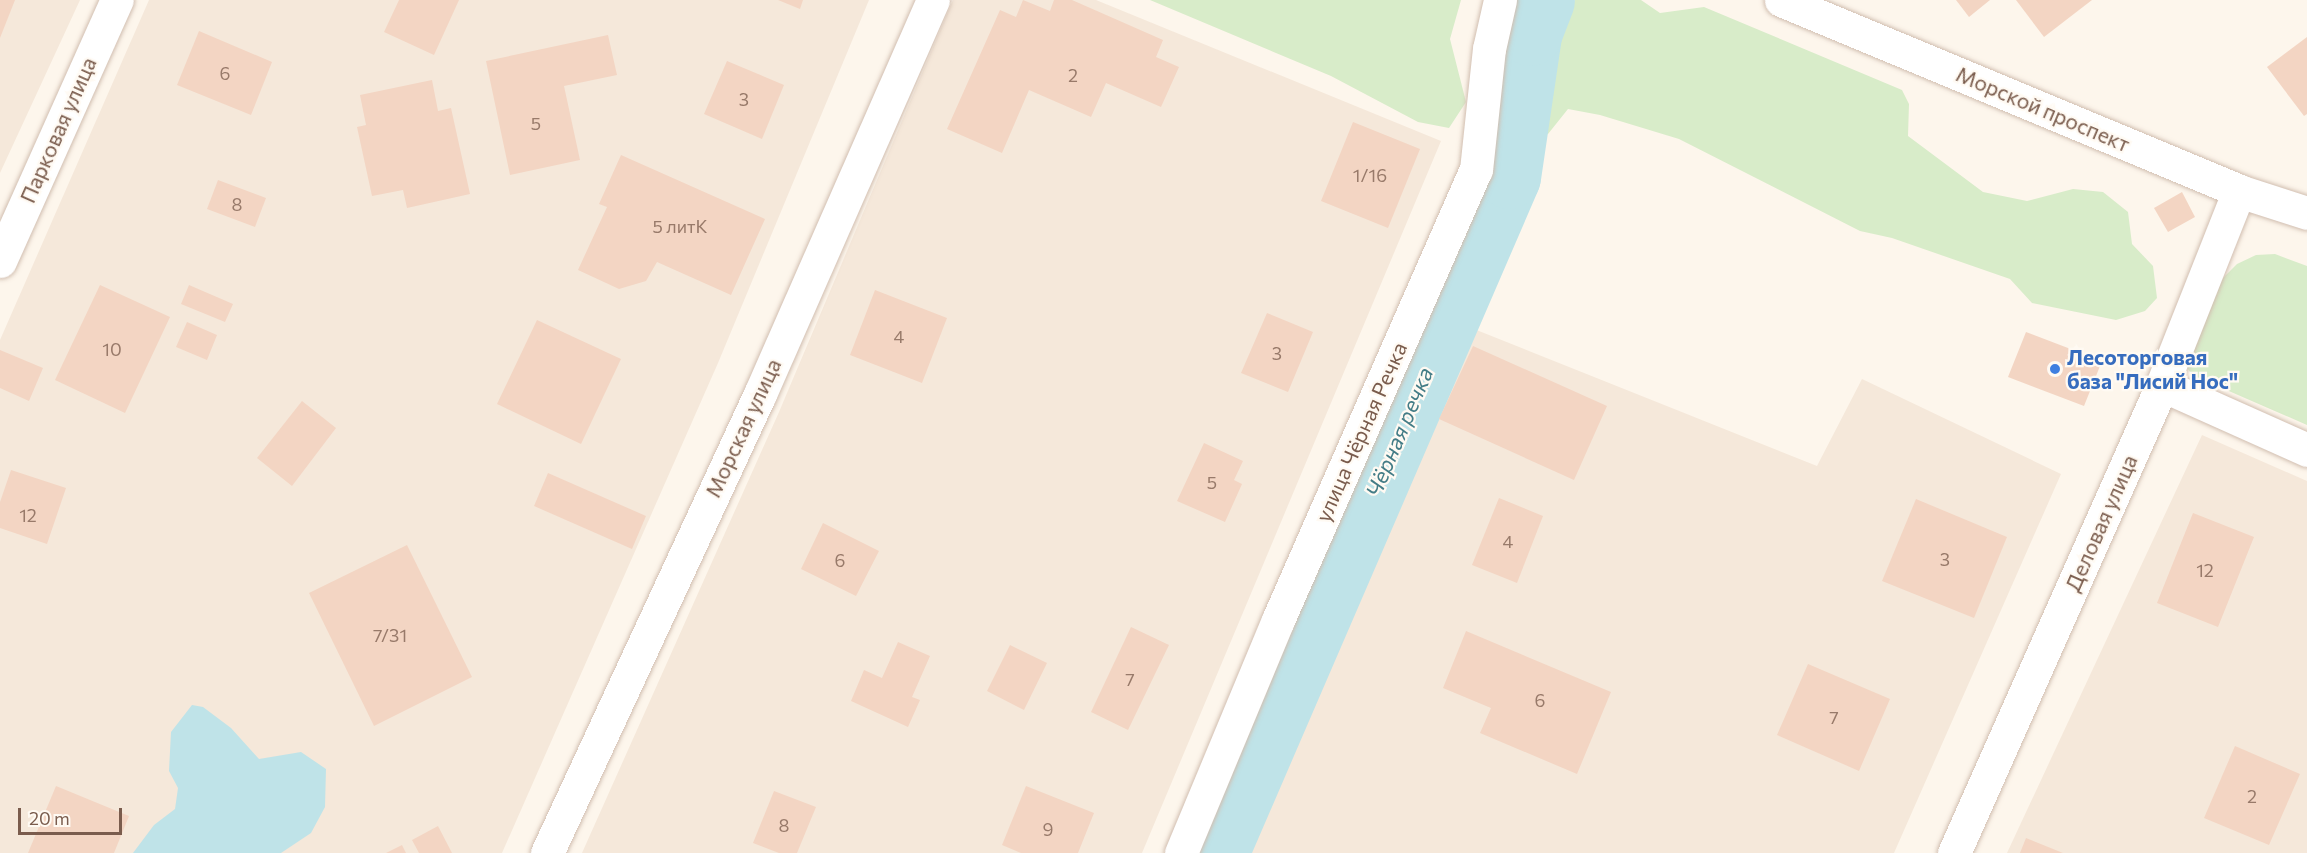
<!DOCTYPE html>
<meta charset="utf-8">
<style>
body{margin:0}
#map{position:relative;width:2307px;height:853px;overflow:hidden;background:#fdf6ec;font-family:Commissioner,sans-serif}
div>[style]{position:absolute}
.residential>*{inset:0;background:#f5e8da}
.green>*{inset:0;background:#d8ecc9}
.water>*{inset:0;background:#bfe3e8}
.river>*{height:63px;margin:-31.5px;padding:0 31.5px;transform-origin:31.5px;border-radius:31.5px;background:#bfe3e8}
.building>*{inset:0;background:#f3d5c3}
.roads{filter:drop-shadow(0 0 2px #d1beb0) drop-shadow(0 0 2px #d1beb0)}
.street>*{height:33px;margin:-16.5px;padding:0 16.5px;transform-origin:16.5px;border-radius:16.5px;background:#fff}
.dots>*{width:16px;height:16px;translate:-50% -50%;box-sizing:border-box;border:3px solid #fffaf3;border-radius:50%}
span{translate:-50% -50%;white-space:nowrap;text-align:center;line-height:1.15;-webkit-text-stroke:4.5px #fffaf3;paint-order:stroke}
.number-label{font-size:18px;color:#987a6a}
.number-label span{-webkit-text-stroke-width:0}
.street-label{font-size:21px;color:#7a5c4d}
.shop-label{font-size:21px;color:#366cbe;font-weight:700}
.left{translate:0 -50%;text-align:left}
.water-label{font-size:22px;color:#437c86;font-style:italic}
.scale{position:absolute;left:18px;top:808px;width:104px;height:27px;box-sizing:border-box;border:3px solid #7a5c4d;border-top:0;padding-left:8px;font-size:18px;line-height:21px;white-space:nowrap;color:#7a5c4d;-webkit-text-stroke:4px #fffaf3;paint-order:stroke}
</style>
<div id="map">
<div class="residential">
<div style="clip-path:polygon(0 0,80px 0,0 173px)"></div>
<div style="clip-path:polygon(149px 0,869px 0,718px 363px,502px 853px,0 853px,0 340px)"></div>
<div style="clip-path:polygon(953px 0,1096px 0,1441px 141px,1142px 853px,582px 853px,779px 412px)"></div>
<div style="clip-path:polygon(1464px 325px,1817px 466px,1862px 379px,2061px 474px,1894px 853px,1249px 853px)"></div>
<div style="clip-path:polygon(2202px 435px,2307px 481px,2307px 853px,2007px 853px)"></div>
</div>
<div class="green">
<div style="clip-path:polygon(1150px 0,1461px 0,1450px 39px,1466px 102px,1449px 128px,1418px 122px,1331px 76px)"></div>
<div style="clip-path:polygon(1575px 0,1641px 0,1660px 13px,1704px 7px,1902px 90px,1909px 104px,1908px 136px,1983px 192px,2027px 201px,2073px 189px,2103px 192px,2128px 212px,2132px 244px,2153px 266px,2157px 298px,2145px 311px,2116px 320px,2032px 303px,2010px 279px,1892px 238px,1860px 231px,1679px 139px,1600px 115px,1568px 109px,1548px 134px,1529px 141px,1565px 16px)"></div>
<div style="clip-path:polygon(2275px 254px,2307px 266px,2307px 425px,2192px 375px,2184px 363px,2220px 281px,2237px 264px,2256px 255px)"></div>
</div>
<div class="water">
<div style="clip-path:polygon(192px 705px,203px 707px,231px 728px,259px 759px,301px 752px,326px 769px,325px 807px,311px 833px,281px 853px,133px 853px,154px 825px,175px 809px,178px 788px,169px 771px,171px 732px)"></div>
</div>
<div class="river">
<div style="left:1217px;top:853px;width:736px;rotate:-66.64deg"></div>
<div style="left:1509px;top:177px;width:145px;rotate:-81.6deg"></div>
<div style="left:1530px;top:34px;width:36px;rotate:-69deg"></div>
</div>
<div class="building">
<div style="clip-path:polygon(0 0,15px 0,0 38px)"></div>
<div style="clip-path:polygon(399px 0,459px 0,434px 55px,384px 32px)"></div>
<div style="clip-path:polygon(778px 0,803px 0,800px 9px)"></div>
<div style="clip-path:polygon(1023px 0,1050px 11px,1054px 0,1072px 0,1163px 40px,1156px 57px,1179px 67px,1161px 107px,1106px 83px,1091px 117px,1029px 90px,1002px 153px,947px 129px,1000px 10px,1016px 17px)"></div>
<div style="clip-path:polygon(1956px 0,1990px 0,1969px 17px)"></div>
<div style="clip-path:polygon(2016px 0,2092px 0,2044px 37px)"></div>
<div style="clip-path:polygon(199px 31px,272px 62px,251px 115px,177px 85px)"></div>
<div style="clip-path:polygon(608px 35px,617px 75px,564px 86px,580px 160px,510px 175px,486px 61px)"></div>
<div style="clip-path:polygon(2307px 37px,2307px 114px,2304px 116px,2267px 67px)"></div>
<div style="clip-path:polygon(727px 61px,784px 85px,762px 139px,704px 114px)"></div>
<div style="clip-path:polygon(432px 80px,438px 111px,451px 108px,470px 194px,407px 208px,403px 190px,372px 196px,357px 127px,366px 125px,360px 95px)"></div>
<div style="clip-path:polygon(1353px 122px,1420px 149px,1388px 228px,1321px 201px)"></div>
<div style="clip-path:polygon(621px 155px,765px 219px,731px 295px,657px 262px,646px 281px,619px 289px,578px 270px,607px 207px,599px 204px)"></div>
<div style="clip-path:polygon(218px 180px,266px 198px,255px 227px,207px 209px)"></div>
<div style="clip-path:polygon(2182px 192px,2195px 217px,2168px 232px,2154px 208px)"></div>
<div style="clip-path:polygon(100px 285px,170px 317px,125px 413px,55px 380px)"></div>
<div style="clip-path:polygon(189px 285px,233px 304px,225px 322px,181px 304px)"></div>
<div style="clip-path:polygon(875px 290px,947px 318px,922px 383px,850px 355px)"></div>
<div style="clip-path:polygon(1267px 313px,1313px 332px,1288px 392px,1241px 373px)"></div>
<div style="clip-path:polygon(537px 320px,621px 359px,581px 444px,497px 404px)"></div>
<div style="clip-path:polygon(187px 322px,217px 335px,207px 360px,176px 347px)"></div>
<div style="clip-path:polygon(2026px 332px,2102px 361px,2084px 406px,2008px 377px)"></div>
<div style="clip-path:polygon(1473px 346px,1607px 406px,1574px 480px,1439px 419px)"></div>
<div style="clip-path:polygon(0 350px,43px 368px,29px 401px,0 388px)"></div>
<div style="clip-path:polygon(302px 401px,336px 428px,292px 486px,257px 458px)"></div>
<div style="clip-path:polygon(1204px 443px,1243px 461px,1234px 480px,1242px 484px,1225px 522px,1177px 501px)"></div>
<div style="clip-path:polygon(11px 470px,66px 488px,47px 544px,0 528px,0 502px)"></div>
<div style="clip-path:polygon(548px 473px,646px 516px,632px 549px,534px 506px)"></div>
<div style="clip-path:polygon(1499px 498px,1543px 516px,1517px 583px,1472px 565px)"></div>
<div style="clip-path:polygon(1916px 499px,2007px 537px,1974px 618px,1882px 581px)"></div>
<div style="clip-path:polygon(2193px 513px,2254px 537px,2218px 627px,2157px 603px)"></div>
<div style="clip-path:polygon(823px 523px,879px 551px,856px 596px,801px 569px)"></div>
<div style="clip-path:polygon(407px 545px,472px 677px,374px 726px,309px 593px)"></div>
<div style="clip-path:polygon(1131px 627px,1169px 645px,1128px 730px,1091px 712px)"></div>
<div style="clip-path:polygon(1466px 631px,1611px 692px,1577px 774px,1480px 733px,1491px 708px,1443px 688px)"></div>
<div style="clip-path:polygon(898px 642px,930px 656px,912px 697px,920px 700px,908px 727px,851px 701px,864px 670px,882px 678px)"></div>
<div style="clip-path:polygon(1010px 645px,1047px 663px,1024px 710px,987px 691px)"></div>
<div style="clip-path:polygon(1808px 664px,1890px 699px,1859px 771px,1777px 735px)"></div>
<div style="clip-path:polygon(2235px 746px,2300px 774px,2269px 845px,2204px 818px)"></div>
<div style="clip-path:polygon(56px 786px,129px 816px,114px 853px,28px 853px)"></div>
<div style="clip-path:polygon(1026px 786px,1094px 813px,1078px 853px,1021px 853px,1002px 845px)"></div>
<div style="clip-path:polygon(774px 791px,816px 807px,797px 853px,779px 853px,753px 843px)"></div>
<div style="clip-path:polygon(438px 826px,452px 853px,419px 853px,412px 840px)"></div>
<div style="clip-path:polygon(2026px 838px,2063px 853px,2020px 853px)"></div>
<div style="clip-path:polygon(402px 845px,406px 853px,386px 853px)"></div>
</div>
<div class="roads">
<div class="street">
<div style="left:1781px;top:0;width:496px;rotate:22.6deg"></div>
<div style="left:2239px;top:191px;width:71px;rotate:17.9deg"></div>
<div style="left:0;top:261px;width:286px;rotate:-65.9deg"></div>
<div style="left:2162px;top:385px;width:159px;rotate:24.1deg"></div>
<div style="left:547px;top:853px;width:506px;rotate:-65.11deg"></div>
<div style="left:760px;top:394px;width:430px;rotate:-66.3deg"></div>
<div style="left:1181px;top:853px;width:252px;rotate:-67.4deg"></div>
<div style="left:1278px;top:620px;width:492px;rotate:-66.3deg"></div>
<div style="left:1476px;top:170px;width:122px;rotate:-83.9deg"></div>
<div style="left:1489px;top:49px;width:50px;rotate:-77.3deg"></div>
<div style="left:1954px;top:853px;width:512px;rotate:-66.04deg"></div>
<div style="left:2162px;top:385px;width:209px;rotate:-68.4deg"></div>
</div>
</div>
<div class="dots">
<div style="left:2055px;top:369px;background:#3f7fe0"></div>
</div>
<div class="number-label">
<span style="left:225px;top:73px">6</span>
<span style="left:1073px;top:75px">2</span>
<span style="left:744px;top:99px">3</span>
<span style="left:536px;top:123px">5</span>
<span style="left:1370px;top:175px">1/16</span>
<span style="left:237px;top:204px">8</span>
<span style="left:680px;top:226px">5 литК</span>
<span style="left:899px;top:336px">4</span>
<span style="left:112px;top:349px">10</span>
<span style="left:1277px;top:353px">3</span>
<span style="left:1212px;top:482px">5</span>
<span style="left:28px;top:515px">12</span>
<span style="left:1508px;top:541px">4</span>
<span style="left:1945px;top:559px">3</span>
<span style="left:840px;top:560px">6</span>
<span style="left:2205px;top:570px">12</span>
<span style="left:390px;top:635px">7/31</span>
<span style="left:1130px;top:679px">7</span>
<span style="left:1540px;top:700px">6</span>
<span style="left:1834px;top:717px">7</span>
<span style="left:2252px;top:796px">2</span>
<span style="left:784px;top:825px">8</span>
<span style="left:1048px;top:829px">9</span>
</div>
<div class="street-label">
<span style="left:2043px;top:109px;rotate:23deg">Морской проспект</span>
<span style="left:58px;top:130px;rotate:-66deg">Парковая улица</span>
<span style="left:743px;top:428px;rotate:-65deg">Морская улица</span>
<span style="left:1361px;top:432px;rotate:-66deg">улица Чёрная Речка</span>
<span style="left:2101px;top:523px;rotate:-66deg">Деловая улица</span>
</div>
<div class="shop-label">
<span class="left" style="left:2067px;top:369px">Лесоторговая<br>база "Лисий Нос"</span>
</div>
<div class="water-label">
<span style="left:1399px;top:432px;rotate:-67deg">Чёрная речка</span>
</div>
<div class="scale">20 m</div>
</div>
